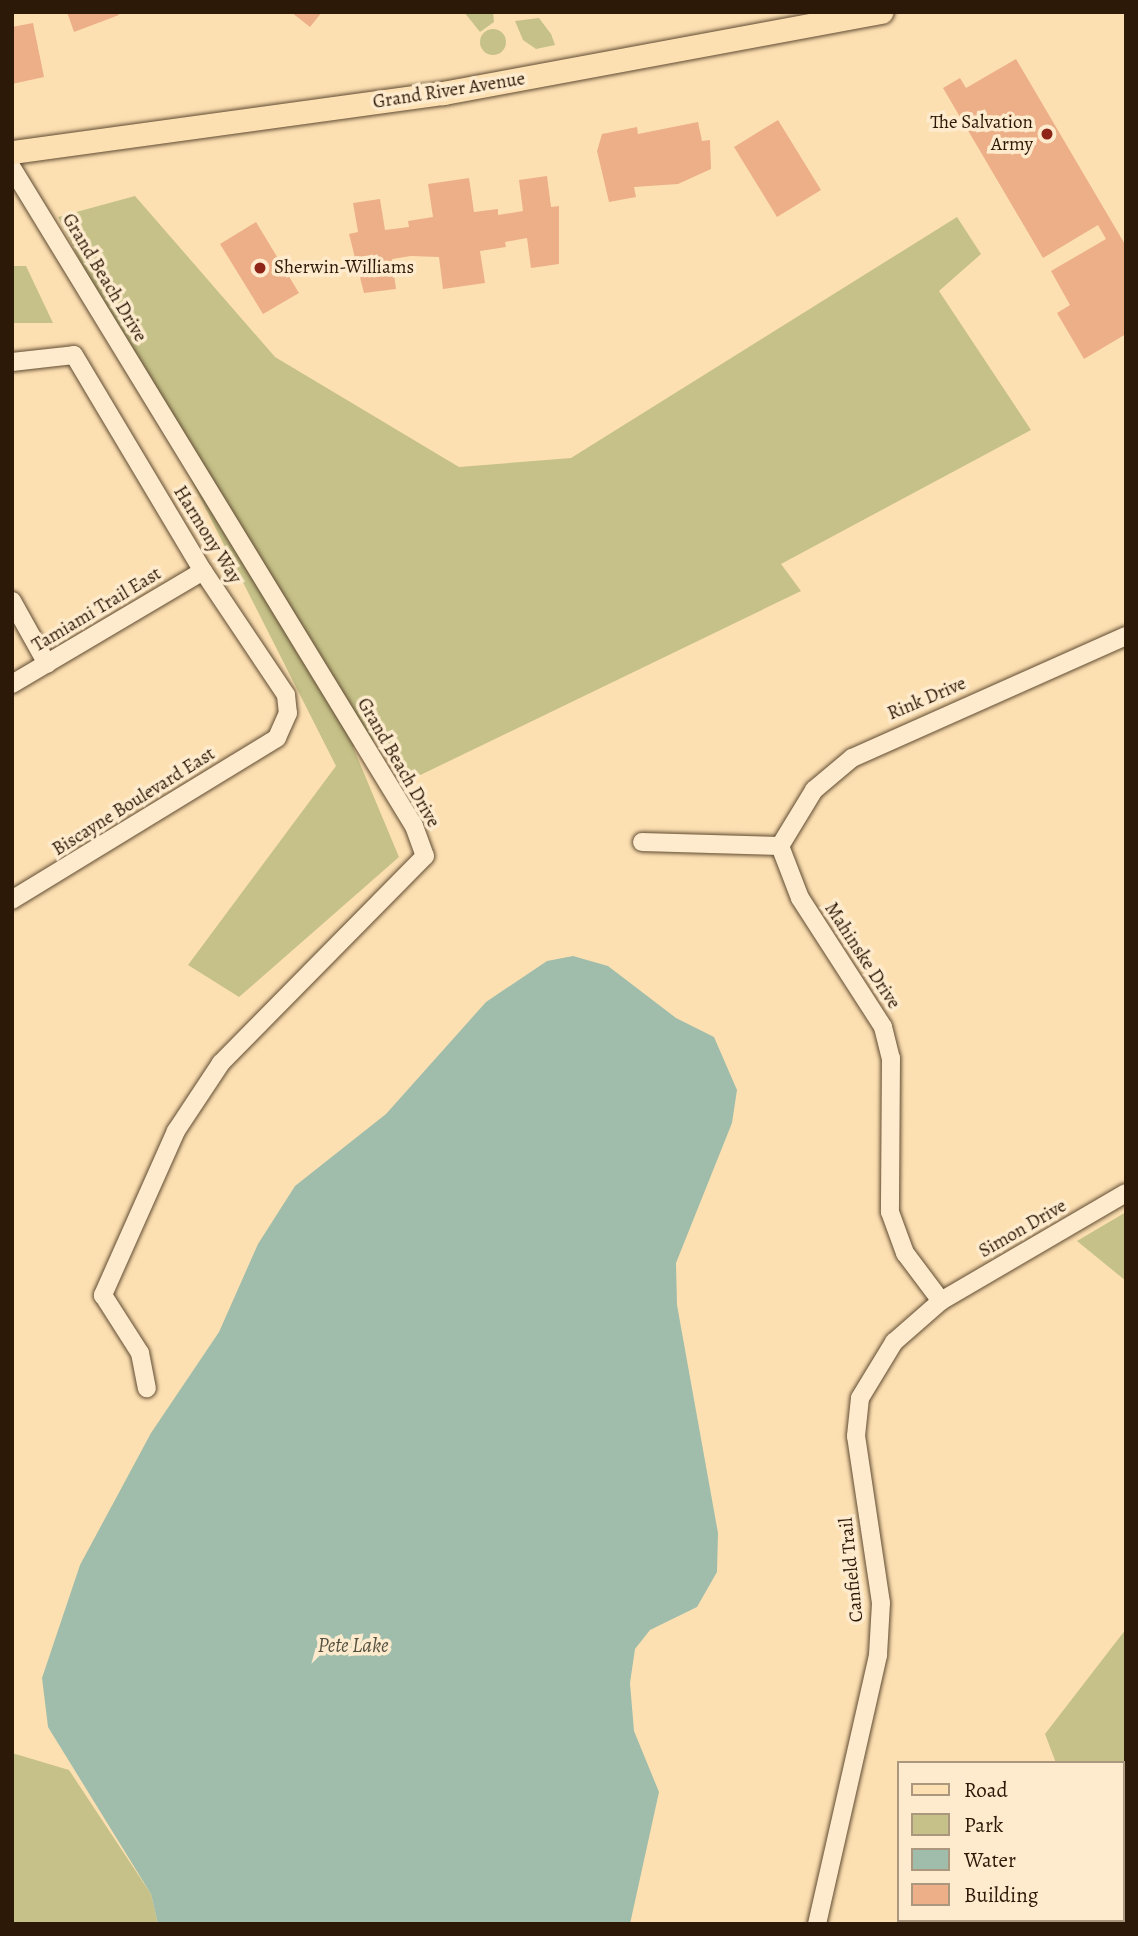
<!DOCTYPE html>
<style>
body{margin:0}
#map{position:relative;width:1138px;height:1936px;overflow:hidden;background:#fde0b2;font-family:Alegreya,serif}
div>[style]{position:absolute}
.green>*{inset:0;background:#c5c188}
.round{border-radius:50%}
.water>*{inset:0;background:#9fbdaa}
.building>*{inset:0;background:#ecaf87}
.roads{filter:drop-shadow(0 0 2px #604b32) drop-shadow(0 0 2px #604b32)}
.minor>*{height:18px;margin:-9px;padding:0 9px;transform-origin:9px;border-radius:9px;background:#feebcd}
.major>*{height:23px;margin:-11.5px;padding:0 11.5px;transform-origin:11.5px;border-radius:11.5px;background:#fde0b2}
.dots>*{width:19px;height:19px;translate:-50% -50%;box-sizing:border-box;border:4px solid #feebcd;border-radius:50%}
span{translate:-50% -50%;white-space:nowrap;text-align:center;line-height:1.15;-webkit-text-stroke:7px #feebcd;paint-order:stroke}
.street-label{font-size:19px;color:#2c1908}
.poi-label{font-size:19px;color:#2c1908}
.right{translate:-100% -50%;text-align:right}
.left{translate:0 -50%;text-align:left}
.water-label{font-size:21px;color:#545241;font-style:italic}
.frame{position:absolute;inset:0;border:14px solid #2c1908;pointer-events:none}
.legend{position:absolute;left:897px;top:1761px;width:228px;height:161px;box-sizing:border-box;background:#feebcd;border:2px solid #aa977e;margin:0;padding:9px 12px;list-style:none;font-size:21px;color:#2c1908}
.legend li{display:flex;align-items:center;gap:14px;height:35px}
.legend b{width:35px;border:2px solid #aa977e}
</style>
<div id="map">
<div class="green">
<div style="clip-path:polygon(464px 12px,493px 12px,494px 22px,480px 32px)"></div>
<div style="clip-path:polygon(539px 18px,551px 34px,555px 45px,536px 49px,523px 40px,515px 21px)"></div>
<div class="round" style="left:480px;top:29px;width:26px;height:26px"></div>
<div style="clip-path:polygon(135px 196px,275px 357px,459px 467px,571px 458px,957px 217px,981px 254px,939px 291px,1031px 430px,781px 564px,801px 591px,408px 781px,376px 739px,353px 747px,399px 857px,239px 997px,188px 965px,336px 766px,58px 217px)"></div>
<div style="clip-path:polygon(12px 266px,26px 266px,53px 323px,12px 323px)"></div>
<div style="clip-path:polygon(1126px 1212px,1126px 1281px,1077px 1241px)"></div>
<div style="clip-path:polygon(1126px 1629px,1126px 1887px,1122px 1889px,1122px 1763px,1056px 1763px,1045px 1734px)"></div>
<div style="clip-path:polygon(12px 1753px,69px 1770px,151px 1894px,158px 1924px,12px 1924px)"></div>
</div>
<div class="water">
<div style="clip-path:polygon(573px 956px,608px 966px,676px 1018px,714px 1037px,737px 1090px,732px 1123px,676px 1263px,677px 1305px,718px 1533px,717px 1572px,697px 1607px,650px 1630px,635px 1649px,630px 1683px,634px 1731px,659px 1792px,630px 1924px,158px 1924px,151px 1894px,48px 1727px,42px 1678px,80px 1565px,151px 1433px,219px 1332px,258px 1244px,295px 1186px,386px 1114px,486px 1002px,547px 961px)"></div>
</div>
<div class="building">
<div style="clip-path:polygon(67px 12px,118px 12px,119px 15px,74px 32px)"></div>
<div style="clip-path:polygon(291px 12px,322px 12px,310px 27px)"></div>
<div style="clip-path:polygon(33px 23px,44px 77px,12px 84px,12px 27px)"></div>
<div style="clip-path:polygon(1016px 59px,1126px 246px,1126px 334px,1084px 359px,1057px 313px,1070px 305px,1051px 271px,1106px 239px,1098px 225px,1043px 258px,943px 88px,960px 78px,966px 88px)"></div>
<div style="clip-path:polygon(778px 120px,821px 190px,777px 217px,734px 147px)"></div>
<div style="clip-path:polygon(698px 122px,702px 141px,710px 140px,711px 169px,678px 184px,634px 187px,636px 197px,609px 202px,597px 151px,602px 134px,637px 127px,638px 134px)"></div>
<div style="clip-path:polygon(547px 176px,551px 207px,559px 206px,559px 264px,531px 268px,527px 238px,505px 242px,506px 247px,480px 251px,485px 283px,443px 289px,439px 257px,411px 256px,392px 259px,396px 289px,364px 293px,349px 234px,358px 232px,353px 203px,380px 199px,385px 230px,409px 227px,408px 221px,433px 217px,428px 184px,469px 178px,474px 212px,498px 209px,498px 215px,523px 211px,519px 180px)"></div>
<div style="clip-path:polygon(256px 222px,299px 293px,263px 314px,220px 244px)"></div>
</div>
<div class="roads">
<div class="minor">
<div style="left:12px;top:168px;width:771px;rotate:58.58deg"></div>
<div style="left:414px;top:826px;width:32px;rotate:70deg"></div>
<div style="left:425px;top:856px;width:291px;rotate:134.6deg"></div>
<div style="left:221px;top:1063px;width:82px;rotate:123.5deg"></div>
<div style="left:176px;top:1131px;width:180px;rotate:114deg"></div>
<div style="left:103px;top:1295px;width:69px;rotate:57.5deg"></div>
<div style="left:140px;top:1353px;width:36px;rotate:79deg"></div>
<div style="left:12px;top:362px;width:62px;rotate:-6.4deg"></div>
<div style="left:74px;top:355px;width:252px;rotate:59.2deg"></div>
<div style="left:203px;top:571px;width:149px;rotate:56.2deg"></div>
<div style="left:286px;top:695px;width:18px;rotate:84deg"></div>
<div style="left:288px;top:713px;width:27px;rotate:114deg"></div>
<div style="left:277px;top:738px;width:311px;rotate:148.6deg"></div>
<div style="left:12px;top:601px;width:72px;rotate:60.9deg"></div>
<div style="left:12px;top:684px;width:222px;rotate:-30.6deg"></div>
<div style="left:642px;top:842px;width:138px;rotate:1.7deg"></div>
<div style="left:780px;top:846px;width:56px;rotate:69deg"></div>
<div style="left:800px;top:898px;width:153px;rotate:57.2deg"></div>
<div style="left:883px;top:1027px;width:32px;rotate:76deg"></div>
<div style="left:891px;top:1058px;width:154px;rotate:90.4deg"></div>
<div style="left:890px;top:1212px;width:44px;rotate:69.9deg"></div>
<div style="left:905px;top:1253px;width:60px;rotate:53.1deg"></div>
<div style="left:780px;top:846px;width:66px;rotate:-58.7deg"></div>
<div style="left:814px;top:790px;width:50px;rotate:-40.1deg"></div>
<div style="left:852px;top:758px;width:300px;rotate:-24deg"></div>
<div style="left:817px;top:1924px;width:276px;rotate:-77.2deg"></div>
<div style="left:878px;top:1655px;width:52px;rotate:-86.7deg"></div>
<div style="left:881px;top:1603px;width:169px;rotate:-98.5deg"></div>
<div style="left:856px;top:1436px;width:38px;rotate:-84deg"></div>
<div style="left:860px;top:1398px;width:66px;rotate:-58.7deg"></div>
<div style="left:894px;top:1342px;width:62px;rotate:-41.1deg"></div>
<div style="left:941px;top:1301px;width:214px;rotate:-30.3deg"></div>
</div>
<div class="major">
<div style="left:12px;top:152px;width:435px;rotate:-7.8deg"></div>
<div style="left:443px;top:93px;width:446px;rotate:-10.5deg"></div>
</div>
</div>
<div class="dots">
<div style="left:1047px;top:134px;background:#8f2418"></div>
<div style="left:260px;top:268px;background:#8f2418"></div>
</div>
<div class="street-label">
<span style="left:449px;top:91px;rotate:-9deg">Grand River Avenue</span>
<span style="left:104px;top:278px;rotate:59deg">Grand Beach Drive</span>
<span style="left:207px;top:535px;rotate:58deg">Harmony Way</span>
<span style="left:97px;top:610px;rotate:-31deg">Tamiami Trail East</span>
<span style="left:927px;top:699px;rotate:-23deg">Rink Drive</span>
<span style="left:398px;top:763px;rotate:60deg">Grand Beach Drive</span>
<span style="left:134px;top:802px;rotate:-32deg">Biscayne Boulevard East</span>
<span style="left:862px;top:956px;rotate:57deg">Mahinske Drive</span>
<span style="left:1023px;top:1229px;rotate:-30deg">Simon Drive</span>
<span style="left:852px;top:1570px;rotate:-96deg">Canfield Trail</span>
</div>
<div class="poi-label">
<span class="right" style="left:1033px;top:134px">The Salvation<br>Army</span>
<span class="left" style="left:274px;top:268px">Sherwin-Williams</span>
</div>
<div class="water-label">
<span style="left:353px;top:1645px">Pete Lake</span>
</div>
<div class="frame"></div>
<ul class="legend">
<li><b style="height:9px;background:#fde0b2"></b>Road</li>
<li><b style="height:19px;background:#c5c188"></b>Park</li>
<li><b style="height:19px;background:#9fbdaa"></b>Water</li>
<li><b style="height:19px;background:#ecaf87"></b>Building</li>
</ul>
</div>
